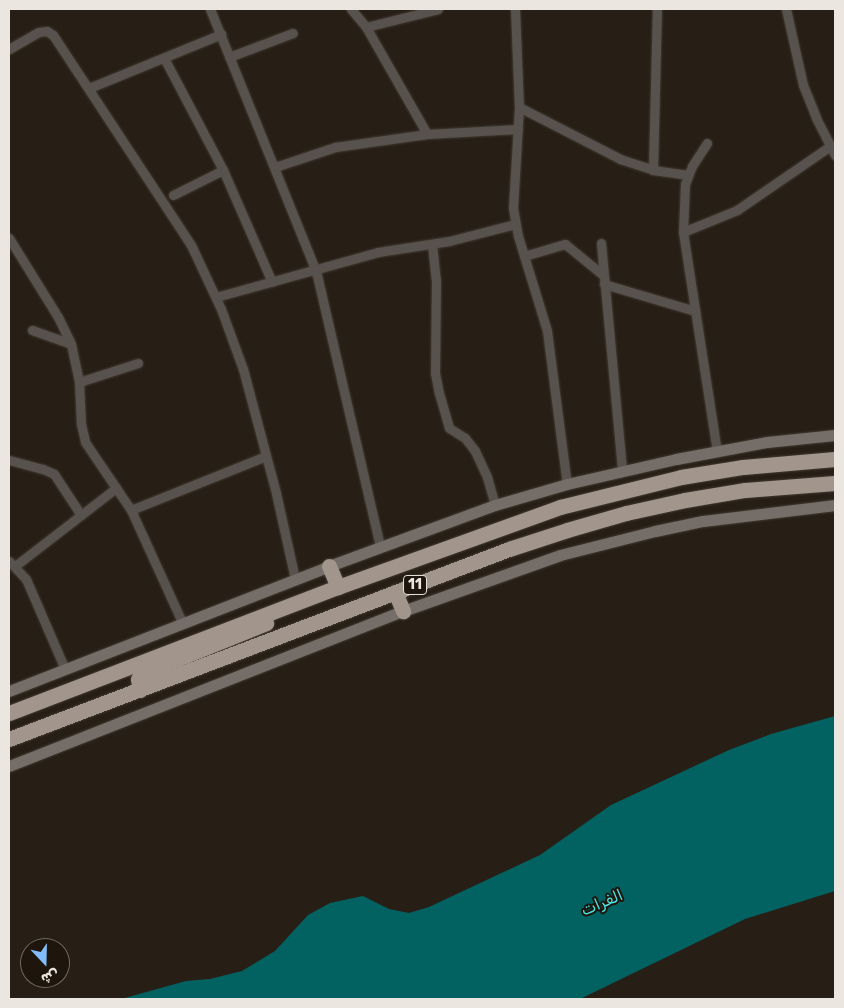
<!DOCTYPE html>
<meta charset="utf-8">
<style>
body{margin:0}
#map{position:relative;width:844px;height:1008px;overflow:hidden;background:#271f16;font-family:Rubik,"Noto Naskh Arabic",sans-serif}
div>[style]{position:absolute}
.water>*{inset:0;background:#026262}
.roads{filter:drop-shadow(0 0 1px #433b32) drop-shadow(0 0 1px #433b32)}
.street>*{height:9px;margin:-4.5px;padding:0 4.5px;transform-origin:4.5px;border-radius:4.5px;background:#57524e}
.secondary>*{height:11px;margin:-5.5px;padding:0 5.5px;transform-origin:5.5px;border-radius:5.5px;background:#756d67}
.highway>*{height:15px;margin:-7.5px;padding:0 7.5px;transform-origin:7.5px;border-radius:7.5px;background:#a2968c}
span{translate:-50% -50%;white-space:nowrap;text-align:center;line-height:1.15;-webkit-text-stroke:4px #1e160d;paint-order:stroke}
.shield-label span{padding:1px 4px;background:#1e160d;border:1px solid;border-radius:4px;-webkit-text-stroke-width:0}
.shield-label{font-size:14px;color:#ece6e0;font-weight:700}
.water-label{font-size:16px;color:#48e2e2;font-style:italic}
.frame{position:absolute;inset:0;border:10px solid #ece6e0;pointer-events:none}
.north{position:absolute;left:20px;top:938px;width:50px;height:50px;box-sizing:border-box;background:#1e160d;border:1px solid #706961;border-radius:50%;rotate:159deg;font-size:14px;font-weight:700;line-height:20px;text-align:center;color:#ece6e0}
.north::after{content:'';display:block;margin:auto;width:18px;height:22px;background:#81bdfa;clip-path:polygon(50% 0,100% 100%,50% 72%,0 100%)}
</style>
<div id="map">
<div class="water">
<div style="clip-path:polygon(835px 716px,835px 891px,745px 919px,580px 999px,121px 999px,186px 981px,210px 979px,242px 971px,275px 951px,308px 915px,330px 903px,363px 896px,389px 909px,409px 913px,429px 907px,540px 855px,611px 805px,729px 750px,771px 734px)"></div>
</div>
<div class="roads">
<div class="street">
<div style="left:210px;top:9px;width:283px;rotate:68deg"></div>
<div style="left:316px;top:271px;width:283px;rotate:76.9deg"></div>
<div style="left:351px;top:9px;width:23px;rotate:50deg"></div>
<div style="left:366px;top:27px;width:123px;rotate:60.3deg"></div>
<div style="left:515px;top:9px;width:98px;rotate:87.7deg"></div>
<div style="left:519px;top:107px;width:101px;rotate:93.4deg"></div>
<div style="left:513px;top:208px;width:28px;rotate:80deg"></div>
<div style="left:518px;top:236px;width:99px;rotate:73deg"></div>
<div style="left:547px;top:331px;width:154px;rotate:82.6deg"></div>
<div style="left:786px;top:9px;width:78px;rotate:77.4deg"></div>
<div style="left:803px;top:85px;width:35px;rotate:68deg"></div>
<div style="left:816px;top:118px;width:42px;rotate:62.8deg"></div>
<div style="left:366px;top:27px;width:74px;rotate:-14deg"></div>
<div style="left:9px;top:49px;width:34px;rotate:-30deg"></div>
<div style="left:39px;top:32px;width:8px;rotate:-7deg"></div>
<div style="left:47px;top:31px;width:7px;rotate:34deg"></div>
<div style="left:53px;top:35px;width:251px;rotate:56.7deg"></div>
<div style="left:191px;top:245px;width:71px;rotate:64.9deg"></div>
<div style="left:221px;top:309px;width:64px;rotate:69.9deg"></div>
<div style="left:243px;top:369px;width:128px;rotate:75.1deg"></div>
<div style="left:276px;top:493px;width:88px;rotate:77.5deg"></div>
<div style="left:229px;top:57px;width:68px;rotate:-20.6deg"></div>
<div style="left:164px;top:58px;width:127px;rotate:62.2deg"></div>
<div style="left:223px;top:170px;width:122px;rotate:66.4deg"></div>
<div style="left:89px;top:88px;width:143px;rotate:-22.2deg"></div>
<div style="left:519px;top:107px;width:114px;rotate:27.2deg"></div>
<div style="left:620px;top:159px;width:35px;rotate:18deg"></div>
<div style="left:653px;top:170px;width:35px;rotate:8deg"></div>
<div style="left:707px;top:143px;width:27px;rotate:123deg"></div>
<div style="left:692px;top:166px;width:19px;rotate:111deg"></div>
<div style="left:685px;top:184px;width:48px;rotate:92.4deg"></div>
<div style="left:683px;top:232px;width:222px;rotate:81.2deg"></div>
<div style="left:275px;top:167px;width:63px;rotate:-18.4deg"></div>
<div style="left:335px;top:147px;width:93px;rotate:-8deg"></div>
<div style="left:427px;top:134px;width:91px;rotate:-3.1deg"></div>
<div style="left:653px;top:170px;width:161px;rotate:-88.6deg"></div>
<div style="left:173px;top:195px;width:56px;rotate:-26.6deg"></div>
<div style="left:683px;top:232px;width:58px;rotate:-22.2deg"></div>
<div style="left:737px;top:210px;width:113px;rotate:-34.5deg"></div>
<div style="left:9px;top:238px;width:93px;rotate:58.2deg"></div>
<div style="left:58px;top:317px;width:30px;rotate:64deg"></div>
<div style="left:71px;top:344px;width:39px;rotate:78deg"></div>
<div style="left:79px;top:382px;width:42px;rotate:87.3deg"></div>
<div style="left:81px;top:424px;width:18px;rotate:77deg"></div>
<div style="left:85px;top:442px;width:82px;rotate:55.9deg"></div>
<div style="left:131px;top:510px;width:125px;rotate:65.5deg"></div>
<div style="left:601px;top:243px;width:229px;rotate:84.7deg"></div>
<div style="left:432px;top:244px;width:36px;rotate:84deg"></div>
<div style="left:436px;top:280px;width:93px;rotate:90.6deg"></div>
<div style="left:435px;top:373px;width:20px;rotate:79deg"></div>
<div style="left:439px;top:393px;width:36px;rotate:74deg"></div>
<div style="left:449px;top:428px;width:19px;rotate:32deg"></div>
<div style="left:465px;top:438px;width:16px;rotate:52deg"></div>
<div style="left:475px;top:451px;width:29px;rotate:65deg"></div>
<div style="left:487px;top:477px;width:29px;rotate:74deg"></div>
<div style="left:524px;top:256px;width:43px;rotate:-16.3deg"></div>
<div style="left:565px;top:244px;width:49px;rotate:39.2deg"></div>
<div style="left:604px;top:284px;width:95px;rotate:16.5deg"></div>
<div style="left:216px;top:297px;width:168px;rotate:-15.5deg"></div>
<div style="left:378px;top:252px;width:72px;rotate:-8.8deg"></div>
<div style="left:449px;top:241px;width:68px;rotate:-14.4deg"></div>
<div style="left:32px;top:330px;width:41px;rotate:19.7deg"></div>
<div style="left:79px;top:382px;width:62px;rotate:-17.9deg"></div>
<div style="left:9px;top:460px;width:35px;rotate:15deg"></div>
<div style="left:43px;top:469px;width:12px;rotate:24deg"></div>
<div style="left:54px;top:474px;width:49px;rotate:56.6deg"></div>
<div style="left:131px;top:510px;width:145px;rotate:-21.8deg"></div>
<div style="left:9px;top:561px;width:25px;rotate:47deg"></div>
<div style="left:26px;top:579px;width:98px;rotate:66.6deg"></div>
<div style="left:15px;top:566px;width:128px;rotate:-37.7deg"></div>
</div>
<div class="secondary">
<div style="left:9px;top:691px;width:344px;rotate:-21.3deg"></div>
<div style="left:329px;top:566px;width:177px;rotate:-20.2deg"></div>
<div style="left:495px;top:505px;width:75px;rotate:-16.3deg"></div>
<div style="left:567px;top:484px;width:112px;rotate:-12.9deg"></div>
<div style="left:676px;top:459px;width:93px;rotate:-10.6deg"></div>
<div style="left:767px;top:442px;width:68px;rotate:-5.9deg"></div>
<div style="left:9px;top:766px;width:423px;rotate:-21.5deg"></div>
<div style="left:403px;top:611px;width:167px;rotate:-19.6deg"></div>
<div style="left:560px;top:555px;width:98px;rotate:-14.2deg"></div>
<div style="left:655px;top:531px;width:49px;rotate:-11.8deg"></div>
<div style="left:703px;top:521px;width:133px;rotate:-6.9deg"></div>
</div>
<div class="highway">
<div style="left:329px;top:566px;width:23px;rotate:67deg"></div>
<div style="left:395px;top:592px;width:21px;rotate:67deg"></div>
<div style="left:140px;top:690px;width:11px;rotate:-100deg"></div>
<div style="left:138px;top:679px;width:8px;rotate:-50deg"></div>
<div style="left:143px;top:673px;width:133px;rotate:-22.1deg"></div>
<div style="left:9px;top:713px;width:352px;rotate:-21deg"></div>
<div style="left:338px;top:587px;width:236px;rotate:-19.8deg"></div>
<div style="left:560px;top:507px;width:125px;rotate:-13.9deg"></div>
<div style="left:681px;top:477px;width:63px;rotate:-9.2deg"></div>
<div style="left:743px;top:467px;width:92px;rotate:-5deg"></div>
<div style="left:9px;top:739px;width:535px;rotate:-20.81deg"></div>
<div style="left:509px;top:549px;width:61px;rotate:-18.1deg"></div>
<div style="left:567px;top:530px;width:61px;rotate:-16.1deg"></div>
<div style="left:626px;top:513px;width:60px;rotate:-12.4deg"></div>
<div style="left:685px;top:500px;width:61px;rotate:-9.5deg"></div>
<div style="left:745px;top:490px;width:90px;rotate:-4.4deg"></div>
</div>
</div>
<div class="shield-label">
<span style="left:415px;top:585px">11</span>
</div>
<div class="water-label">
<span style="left:602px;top:903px;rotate:-23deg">الفرات</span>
</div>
<div class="frame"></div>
<div class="north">ش</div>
</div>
